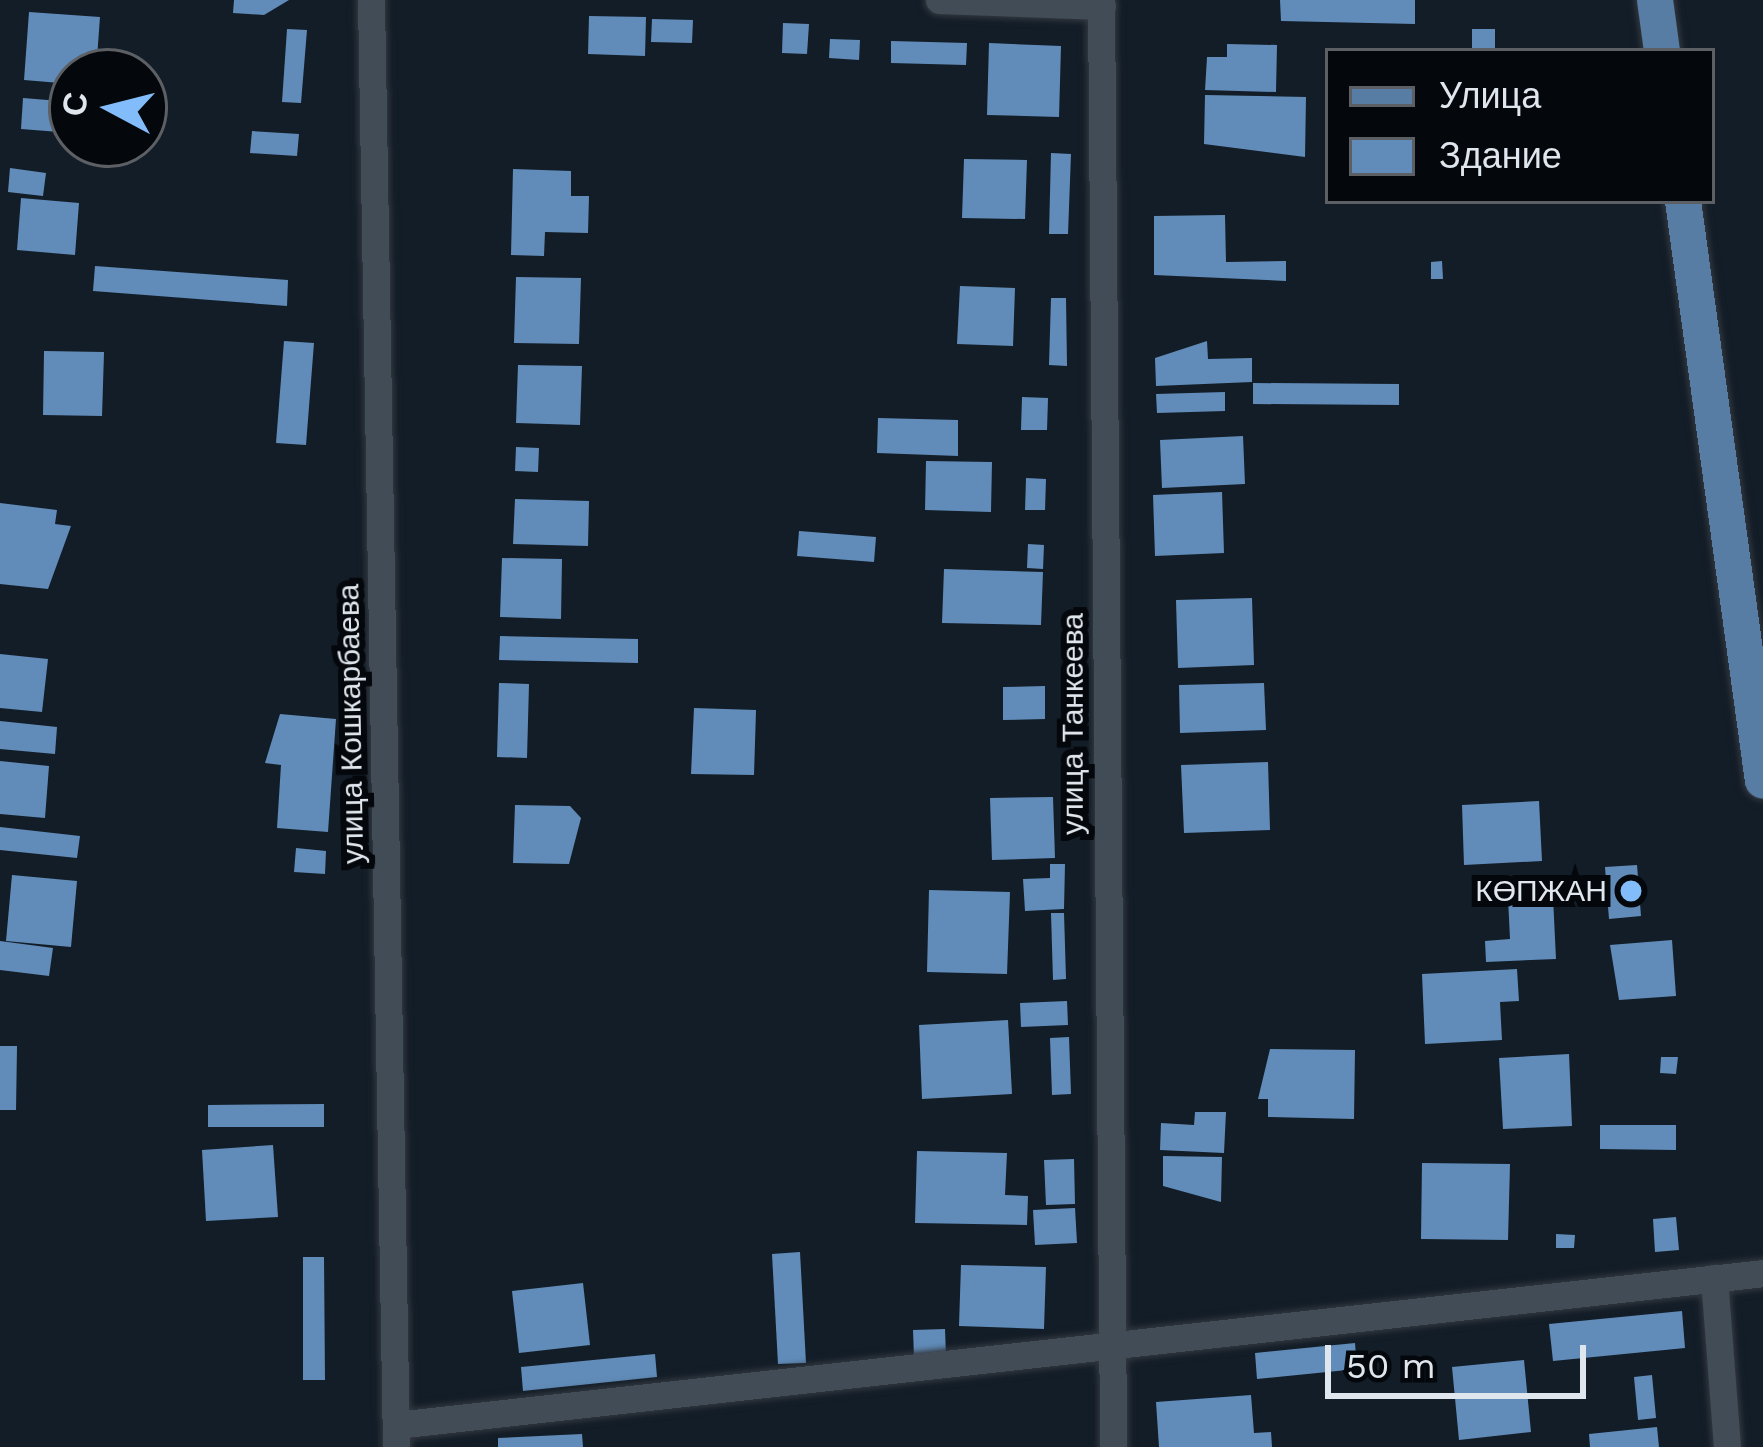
<!DOCTYPE html>
<meta charset="utf-8">
<style>
body{margin:0}
#map{position:relative;width:1763px;height:1447px;overflow:hidden;background:#131d27;font-family:"Work Sans",sans-serif}
div>[style]{position:absolute}
.building>*{inset:0;background:#618cb9}
.roads{filter:drop-shadow(0 0 3px #333840) drop-shadow(0 0 3px #333840)}
.minor>*{height:27px;margin:-13.5px;padding:0 13.5px;transform-origin:13.5px;border-radius:13.5px;background:#414c57}
.primary>*{height:36px;margin:-18px;padding:0 18px;transform-origin:18px;border-radius:18px;background:#577da4}
.dots>*{width:33px;height:33px;translate:-50% -50%;box-sizing:border-box;border:6px solid #04070b;border-radius:50%}
span{translate:-50% -50%;white-space:nowrap;text-align:center;line-height:1.15;-webkit-text-stroke:12px #04070b;paint-order:stroke}
.street-label{font-size:30px;color:#dfe6ed}
.poi-label{font-size:30px;color:#dfe6ed}
.right{translate:-100% -50%;text-align:right}
.legend{position:absolute;left:1325px;top:48px;width:390px;height:156px;box-sizing:border-box;background:#04070b;border:3px solid #5c6065;margin:0;padding:15px 21px;list-style:none;font-size:36px;color:#dfe6ed}
.legend li{display:flex;align-items:center;gap:24px;height:60px}
.legend b{width:60px;border:3px solid #5c6065}
.north{position:absolute;left:48px;top:48px;width:120px;height:120px;box-sizing:border-box;background:#04070b;border:3px solid #5c6065;border-radius:50%;rotate:277deg;font-size:33px;font-weight:700;line-height:48px;text-align:center;color:#dfe6ed}
.north::after{content:'';display:block;margin:auto;width:42px;height:54px;background:#82bcfa;clip-path:polygon(50% 0,100% 100%,50% 72%,0 100%)}
.scale{position:absolute;left:1325px;top:1345px;width:261px;height:54px;box-sizing:border-box;border:6px solid #dfe6ed;border-top:0;padding-left:15px;font-size:36px;line-height:42px;white-space:nowrap;color:#dfe6ed;-webkit-text-stroke:9px #04070b;paint-order:stroke}
</style>
<div id="map">
<div class="building">
<div style="clip-path:polygon(234px 0,289px 0,264px 15px,233px 13px)"></div>
<div style="clip-path:polygon(1280px 0,1415px 0,1415px 24px,1281px 21px)"></div>
<div style="clip-path:polygon(29px 12px,100px 17px,96px 72px,72px 72px,72px 84px,24px 80px)"></div>
<div style="clip-path:polygon(589px 16px,646px 17px,645px 56px,588px 54px)"></div>
<div style="clip-path:polygon(652px 19px,693px 20px,692px 43px,651px 42px)"></div>
<div style="clip-path:polygon(783px 23px,809px 24px,807px 54px,782px 53px)"></div>
<div style="clip-path:polygon(287px 29px,307px 30px,301px 103px,282px 102px)"></div>
<div style="clip-path:polygon(1472px 29px,1495px 29px,1495px 51px,1472px 51px)"></div>
<div style="clip-path:polygon(830px 39px,860px 40px,859px 60px,829px 58px)"></div>
<div style="clip-path:polygon(891px 41px,967px 43px,966px 65px,891px 63px)"></div>
<div style="clip-path:polygon(989px 43px,1061px 46px,1059px 117px,987px 115px)"></div>
<div style="clip-path:polygon(1227px 44px,1277px 45px,1276px 92px,1205px 90px,1207px 57px,1227px 57px)"></div>
<div style="clip-path:polygon(1205px 95px,1306px 97px,1305px 157px,1204px 144px)"></div>
<div style="clip-path:polygon(23px 98px,72px 102px,72px 133px,21px 129px)"></div>
<div style="clip-path:polygon(252px 131px,299px 134px,297px 156px,250px 153px)"></div>
<div style="clip-path:polygon(1051px 153px,1071px 154px,1068px 234px,1049px 234px)"></div>
<div style="clip-path:polygon(964px 159px,1027px 160px,1025px 219px,962px 218px)"></div>
<div style="clip-path:polygon(10px 168px,46px 173px,43px 196px,8px 192px)"></div>
<div style="clip-path:polygon(513px 169px,571px 171px,571px 196px,589px 196px,588px 233px,545px 232px,544px 256px,511px 255px)"></div>
<div style="clip-path:polygon(21px 198px,79px 203px,75px 255px,17px 250px)"></div>
<div style="clip-path:polygon(1225px 215px,1226px 262px,1286px 261px,1286px 281px,1154px 275px,1154px 216px)"></div>
<div style="clip-path:polygon(1442px 261px,1443px 279px,1431px 279px,1431px 262px)"></div>
<div style="clip-path:polygon(95px 266px,288px 280px,287px 306px,93px 291px)"></div>
<div style="clip-path:polygon(516px 277px,581px 278px,579px 344px,514px 343px)"></div>
<div style="clip-path:polygon(960px 286px,1015px 288px,1013px 346px,957px 344px)"></div>
<div style="clip-path:polygon(1051px 298px,1066px 298px,1067px 366px,1049px 365px)"></div>
<div style="clip-path:polygon(284px 341px,314px 343px,306px 445px,276px 443px)"></div>
<div style="clip-path:polygon(1207px 341px,1208px 359px,1252px 358px,1252px 382px,1156px 386px,1155px 358px)"></div>
<div style="clip-path:polygon(44px 351px,104px 352px,102px 416px,43px 415px)"></div>
<div style="clip-path:polygon(518px 365px,582px 366px,580px 425px,516px 423px)"></div>
<div style="clip-path:polygon(1253px 383px,1399px 384px,1399px 405px,1253px 404px)"></div>
<div style="clip-path:polygon(1225px 392px,1225px 411px,1157px 413px,1156px 394px)"></div>
<div style="clip-path:polygon(1022px 397px,1048px 398px,1047px 430px,1021px 430px)"></div>
<div style="clip-path:polygon(878px 418px,958px 420px,958px 456px,877px 453px)"></div>
<div style="clip-path:polygon(1243px 436px,1245px 484px,1162px 488px,1160px 440px)"></div>
<div style="clip-path:polygon(516px 447px,539px 448px,538px 472px,515px 471px)"></div>
<div style="clip-path:polygon(926px 461px,992px 462px,991px 512px,925px 510px)"></div>
<div style="clip-path:polygon(1026px 478px,1046px 479px,1045px 510px,1025px 510px)"></div>
<div style="clip-path:polygon(1222px 492px,1224px 553px,1155px 556px,1153px 495px)"></div>
<div style="clip-path:polygon(515px 499px,589px 501px,588px 546px,513px 544px)"></div>
<div style="clip-path:polygon(0 503px,57px 510px,55px 524px,71px 526px,48px 589px,0 584px)"></div>
<div style="clip-path:polygon(799px 531px,876px 537px,874px 562px,797px 556px)"></div>
<div style="clip-path:polygon(1028px 544px,1044px 545px,1043px 569px,1027px 568px)"></div>
<div style="clip-path:polygon(502px 558px,562px 559px,561px 619px,500px 617px)"></div>
<div style="clip-path:polygon(944px 569px,1043px 572px,1041px 625px,942px 623px)"></div>
<div style="clip-path:polygon(1252px 598px,1254px 665px,1178px 668px,1176px 600px)"></div>
<div style="clip-path:polygon(500px 636px,638px 639px,638px 663px,499px 660px)"></div>
<div style="clip-path:polygon(0 654px,48px 659px,42px 712px,0 708px)"></div>
<div style="clip-path:polygon(499px 683px,529px 684px,527px 758px,497px 757px)"></div>
<div style="clip-path:polygon(1264px 683px,1266px 730px,1180px 733px,1179px 685px)"></div>
<div style="clip-path:polygon(1045px 686px,1045px 719px,1003px 720px,1003px 687px)"></div>
<div style="clip-path:polygon(694px 708px,756px 710px,754px 775px,691px 774px)"></div>
<div style="clip-path:polygon(280px 714px,336px 719px,328px 832px,277px 828px,281px 765px,265px 763px)"></div>
<div style="clip-path:polygon(0 721px,57px 727px,55px 754px,0 749px)"></div>
<div style="clip-path:polygon(0 761px,49px 766px,45px 818px,0 814px)"></div>
<div style="clip-path:polygon(1268px 762px,1270px 830px,1184px 833px,1181px 765px)"></div>
<div style="clip-path:polygon(1053px 797px,1055px 858px,992px 860px,990px 798px)"></div>
<div style="clip-path:polygon(1539px 801px,1542px 861px,1464px 865px,1462px 805px)"></div>
<div style="clip-path:polygon(515px 805px,570px 806px,581px 818px,569px 864px,513px 863px)"></div>
<div style="clip-path:polygon(0 827px,80px 836px,77px 858px,0 850px)"></div>
<div style="clip-path:polygon(296px 848px,326px 851px,325px 874px,294px 872px)"></div>
<div style="clip-path:polygon(1050px 864px,1065px 864px,1064px 909px,1025px 911px,1023px 879px,1050px 878px)"></div>
<div style="clip-path:polygon(1637px 865px,1641px 916px,1609px 919px,1605px 867px)"></div>
<div style="clip-path:polygon(12px 875px,77px 881px,71px 947px,6px 941px)"></div>
<div style="clip-path:polygon(1552px 876px,1556px 959px,1486px 962px,1485px 941px,1510px 939px,1507px 878px)"></div>
<div style="clip-path:polygon(929px 890px,1010px 892px,1007px 974px,927px 972px)"></div>
<div style="clip-path:polygon(1051px 913px,1064px 913px,1066px 979px,1053px 980px)"></div>
<div style="clip-path:polygon(1672px 940px,1676px 996px,1619px 1000px,1610px 945px)"></div>
<div style="clip-path:polygon(0 941px,53px 948px,49px 976px,0 970px)"></div>
<div style="clip-path:polygon(1517px 969px,1519px 1001px,1500px 1002px,1502px 1040px,1425px 1044px,1422px 974px)"></div>
<div style="clip-path:polygon(1067px 1001px,1068px 1025px,1021px 1027px,1020px 1003px)"></div>
<div style="clip-path:polygon(1008px 1020px,1012px 1094px,922px 1099px,919px 1025px)"></div>
<div style="clip-path:polygon(1069px 1037px,1071px 1094px,1052px 1095px,1050px 1038px)"></div>
<div style="clip-path:polygon(0 1046px,17px 1046px,16px 1110px,0 1110px)"></div>
<div style="clip-path:polygon(1270px 1049px,1355px 1050px,1354px 1119px,1268px 1117px,1268px 1099px,1258px 1099px)"></div>
<div style="clip-path:polygon(1569px 1054px,1572px 1126px,1503px 1129px,1499px 1058px)"></div>
<div style="clip-path:polygon(1661px 1057px,1678px 1057px,1676px 1074px,1660px 1073px)"></div>
<div style="clip-path:polygon(324px 1104px,324px 1127px,208px 1127px,208px 1105px)"></div>
<div style="clip-path:polygon(1195px 1112px,1226px 1112px,1224px 1153px,1160px 1150px,1161px 1123px,1194px 1125px)"></div>
<div style="clip-path:polygon(1600px 1125px,1676px 1125px,1676px 1150px,1600px 1149px)"></div>
<div style="clip-path:polygon(273px 1145px,278px 1217px,206px 1221px,202px 1150px)"></div>
<div style="clip-path:polygon(917px 1151px,1007px 1153px,1005px 1195px,1028px 1196px,1027px 1225px,915px 1223px)"></div>
<div style="clip-path:polygon(1163px 1156px,1222px 1157px,1221px 1202px,1163px 1186px)"></div>
<div style="clip-path:polygon(1074px 1159px,1075px 1204px,1046px 1205px,1044px 1160px)"></div>
<div style="clip-path:polygon(1422px 1163px,1510px 1164px,1508px 1240px,1421px 1239px)"></div>
<div style="clip-path:polygon(1075px 1208px,1077px 1243px,1035px 1245px,1033px 1210px)"></div>
<div style="clip-path:polygon(1676px 1217px,1679px 1250px,1655px 1252px,1653px 1219px)"></div>
<div style="clip-path:polygon(1556px 1234px,1575px 1235px,1574px 1248px,1556px 1248px)"></div>
<div style="clip-path:polygon(800px 1252px,806px 1363px,778px 1364px,772px 1254px)"></div>
<div style="clip-path:polygon(303px 1257px,324px 1257px,325px 1380px,303px 1380px)"></div>
<div style="clip-path:polygon(961px 1265px,1046px 1267px,1044px 1329px,959px 1326px)"></div>
<div style="clip-path:polygon(583px 1283px,590px 1345px,519px 1353px,512px 1291px)"></div>
<div style="clip-path:polygon(1682px 1311px,1685px 1348px,1553px 1361px,1549px 1324px)"></div>
<div style="clip-path:polygon(945px 1329px,946px 1356px,914px 1357px,913px 1330px)"></div>
<div style="clip-path:polygon(1355px 1343px,1357px 1369px,1257px 1379px,1255px 1353px)"></div>
<div style="clip-path:polygon(655px 1354px,657px 1377px,523px 1391px,521px 1367px)"></div>
<div style="clip-path:polygon(1524px 1360px,1531px 1432px,1459px 1440px,1452px 1367px)"></div>
<div style="clip-path:polygon(1652px 1375px,1656px 1418px,1638px 1420px,1634px 1377px)"></div>
<div style="clip-path:polygon(1251px 1395px,1254px 1433px,1271px 1432px,1272px 1447px,1159px 1447px,1156px 1402px)"></div>
<div style="clip-path:polygon(1657px 1427px,1659px 1447px,1590px 1447px,1589px 1434px)"></div>
<div style="clip-path:polygon(582px 1434px,583px 1447px,498px 1447px,498px 1438px)"></div>
</div>
<div class="roads">
<div class="minor">
<div style="left:371px;top:0;width:1447px;rotate:89.01deg"></div>
<div style="left:939px;top:0;width:163px;rotate:2.1deg"></div>
<div style="left:1101px;top:0;width:1447px;rotate:89.52deg"></div>
<div style="left:1714px;top:1278px;width:169px;rotate:85.6deg"></div>
<div style="left:396px;top:1425px;width:1375px;rotate:-6.34deg"></div>
</div>
<div class="primary">
<div style="left:1655px;top:0;width:51px;rotate:82.2deg"></div>
<div style="left:1683px;top:201px;width:585px;rotate:82.15deg"></div>
</div>
</div>
<div class="dots">
<div style="left:1631px;top:891px;background:#82bcfa"></div>
</div>
<div class="street-label">
<span style="left:351px;top:724px;rotate:-91deg">улица Кошкарбаева</span>
<span style="left:1073px;top:724px;rotate:-90deg">улица Танкеева</span>
</div>
<div class="poi-label">
<span class="right" style="left:1607px;top:891px">КӨПЖАН</span>
</div>
<ul class="legend">
<li><b style="height:15px;background:#577da4"></b>Улица</li>
<li><b style="height:33px;background:#618cb9"></b>Здание</li>
</ul>
<div class="north">С</div>
<div class="scale">50 m</div>
</div>
